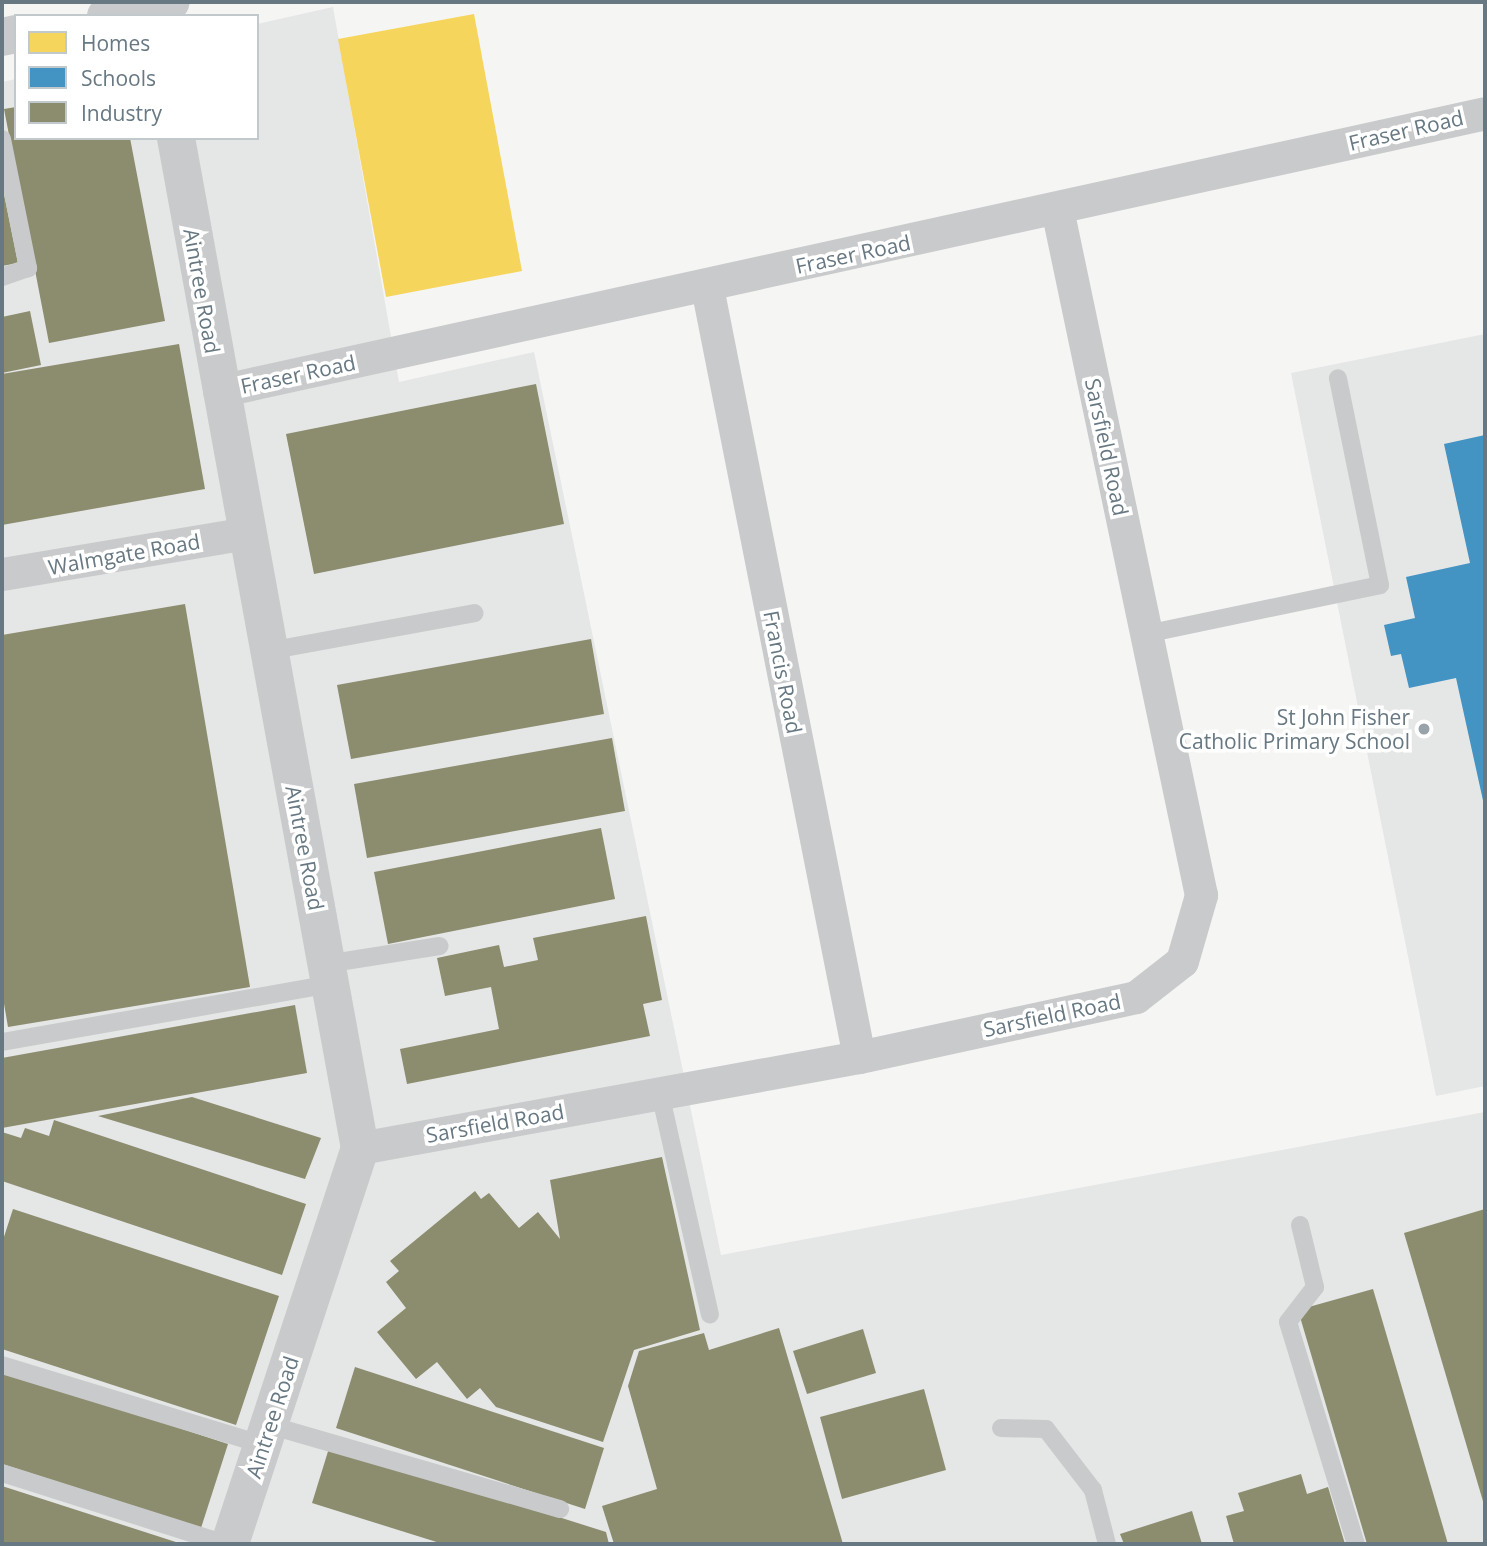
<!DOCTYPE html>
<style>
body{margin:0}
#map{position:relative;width:1487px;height:1546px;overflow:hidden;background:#f5f5f4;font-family:"Open Sans",sans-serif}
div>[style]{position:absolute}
.built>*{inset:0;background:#e5e6e6}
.homes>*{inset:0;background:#f6d55c}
.schools>*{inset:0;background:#4393c3}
.industry>*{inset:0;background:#8c8c6e}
.service>*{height:18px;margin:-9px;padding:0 9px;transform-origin:9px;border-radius:9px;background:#c9cacb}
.minor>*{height:33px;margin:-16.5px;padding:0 16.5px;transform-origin:16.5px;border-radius:16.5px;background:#c9cacb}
.tertiary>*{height:38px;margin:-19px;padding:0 19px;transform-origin:19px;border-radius:19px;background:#c9cacb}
.dots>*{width:19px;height:19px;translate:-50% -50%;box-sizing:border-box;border:4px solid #fff;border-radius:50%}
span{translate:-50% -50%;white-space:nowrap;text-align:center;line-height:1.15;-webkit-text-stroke:7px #fff;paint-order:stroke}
.street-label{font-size:21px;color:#677882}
.poi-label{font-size:21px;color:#677882}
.right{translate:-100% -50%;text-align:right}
.frame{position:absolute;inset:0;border:4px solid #677882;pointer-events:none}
.legend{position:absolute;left:14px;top:14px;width:245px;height:126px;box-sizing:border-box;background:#fff;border:2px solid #c2c9cd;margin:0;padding:9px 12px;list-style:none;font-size:21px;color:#677882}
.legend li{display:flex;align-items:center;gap:14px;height:35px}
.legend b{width:35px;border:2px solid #c2c9cd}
</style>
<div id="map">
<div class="built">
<div style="clip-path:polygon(333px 7px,399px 382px,534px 352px,721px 1255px,1485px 1112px,1485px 1544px,2px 1544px,2px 82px,16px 79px,16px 138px,257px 138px,257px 24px)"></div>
<div style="clip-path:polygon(1485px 334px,1485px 1086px,1436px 1096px,1291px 373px)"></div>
</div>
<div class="homes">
<div style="clip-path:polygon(474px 14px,522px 271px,386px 297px,338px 39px)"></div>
</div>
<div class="schools">
<div style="clip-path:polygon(1485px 435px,1485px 805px,1484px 805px,1456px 678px,1409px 688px,1401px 654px,1391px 656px,1384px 625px,1415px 618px,1406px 577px,1470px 563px,1444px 444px)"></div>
</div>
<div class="industry">
<div style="clip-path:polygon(16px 107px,16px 138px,130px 138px,165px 321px,49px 343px,4px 109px)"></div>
<div style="clip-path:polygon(2px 184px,18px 263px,2px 266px)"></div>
<div style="clip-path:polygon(30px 311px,41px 365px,2px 373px,2px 317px)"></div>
<div style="clip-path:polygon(179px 344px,205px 489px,2px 525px,2px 374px)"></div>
<div style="clip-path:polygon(536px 384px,564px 524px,314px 574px,286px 434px)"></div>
<div style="clip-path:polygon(185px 604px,250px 987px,8px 1027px,2px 992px,2px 635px)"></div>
<div style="clip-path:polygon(591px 639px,604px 714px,351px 759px,337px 685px)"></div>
<div style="clip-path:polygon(612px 738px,625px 811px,367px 858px,354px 784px)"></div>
<div style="clip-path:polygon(601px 828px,615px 899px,388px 944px,374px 872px)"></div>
<div style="clip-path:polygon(646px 916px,662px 1000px,643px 1004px,650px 1036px,407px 1084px,400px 1049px,499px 1029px,491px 987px,445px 996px,437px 958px,499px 945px,504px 967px,538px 960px,533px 938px)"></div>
<div style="clip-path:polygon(295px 1005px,307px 1073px,2px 1128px,2px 1058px)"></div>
<div style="clip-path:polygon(192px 1097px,321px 1138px,305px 1179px,98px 1116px)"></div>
<div style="clip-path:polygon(54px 1120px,306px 1204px,282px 1275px,2px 1181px,2px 1132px,21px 1138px,25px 1128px,49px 1136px)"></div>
<div style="clip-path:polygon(662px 1157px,700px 1330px,634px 1350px,603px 1442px,496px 1407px,480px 1388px,467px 1399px,437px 1362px,416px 1379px,377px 1332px,406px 1308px,386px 1282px,399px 1271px,390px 1261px,475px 1191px,481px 1199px,489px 1193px,519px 1228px,538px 1212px,560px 1239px,550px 1180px)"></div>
<div style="clip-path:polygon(13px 1209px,279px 1296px,236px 1425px,2px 1349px,2px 1243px)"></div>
<div style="clip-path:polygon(1485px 1209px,1485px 1508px,1404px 1233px)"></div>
<div style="clip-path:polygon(1373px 1289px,1448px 1544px,1367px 1544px,1298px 1310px)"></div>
<div style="clip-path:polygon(779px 1328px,843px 1544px,614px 1544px,602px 1506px,657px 1489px,628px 1386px,639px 1351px,704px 1333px,709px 1350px)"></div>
<div style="clip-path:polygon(863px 1329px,876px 1373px,807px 1394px,793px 1351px)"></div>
<div style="clip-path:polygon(355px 1367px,604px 1448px,585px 1509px,336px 1428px)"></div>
<div style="clip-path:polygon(2px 1370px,228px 1444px,201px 1528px,2px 1464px)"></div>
<div style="clip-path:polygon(924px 1389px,946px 1470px,842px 1499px,820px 1417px)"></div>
<div style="clip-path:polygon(330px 1445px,606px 1532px,609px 1544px,443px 1544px,312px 1503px)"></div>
<div style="clip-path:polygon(1301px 1474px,1307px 1494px,1328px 1487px,1345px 1544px,1234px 1544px,1226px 1516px,1244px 1511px,1238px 1493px)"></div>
<div style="clip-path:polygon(2px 1486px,182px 1544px,2px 1544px)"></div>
<div style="clip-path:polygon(1192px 1511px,1202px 1544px,1124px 1544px,1120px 1534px)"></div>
</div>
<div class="service">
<div style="left:2px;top:139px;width:132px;rotate:78.6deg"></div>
<div style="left:28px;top:268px;width:28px;rotate:161deg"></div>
<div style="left:1146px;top:634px;width:239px;rotate:-11.8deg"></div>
<div style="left:1380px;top:585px;width:211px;rotate:-101.5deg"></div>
<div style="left:268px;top:651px;width:210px;rotate:-10.4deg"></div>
<div style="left:326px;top:964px;width:115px;rotate:-9deg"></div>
<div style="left:2px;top:1042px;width:333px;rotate:-10deg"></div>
<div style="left:660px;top:1093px;width:227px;rotate:77.3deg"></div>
<div style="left:1300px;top:1225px;width:64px;rotate:76.4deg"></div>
<div style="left:1315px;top:1287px;width:44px;rotate:127.6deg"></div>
<div style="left:1288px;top:1322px;width:232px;rotate:73deg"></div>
<div style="left:2px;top:1365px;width:273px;rotate:17deg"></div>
<div style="left:269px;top:1425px;width:303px;rotate:16.1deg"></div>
<div style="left:1001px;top:1428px;width:45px;rotate:1.3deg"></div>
<div style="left:1046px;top:1429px;width:77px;rotate:52.4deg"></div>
<div style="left:1093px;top:1490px;width:56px;rotate:75.5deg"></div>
<div style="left:2px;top:1473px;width:235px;rotate:17.6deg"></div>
</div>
<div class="minor">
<div style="left:707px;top:287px;width:785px;rotate:78.83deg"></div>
<div style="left:219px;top:391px;width:1296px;rotate:-12.38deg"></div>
<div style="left:2px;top:574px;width:247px;rotate:-9.5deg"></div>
<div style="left:360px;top:1148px;width:507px;rotate:-10.34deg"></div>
<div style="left:859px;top:1057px;width:283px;rotate:-12.2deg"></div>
<div style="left:1136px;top:997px;width:58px;rotate:-38deg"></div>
<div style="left:1182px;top:961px;width:69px;rotate:-73.9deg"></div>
<div style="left:1201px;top:895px;width:701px;rotate:-101.85deg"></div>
</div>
<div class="tertiary">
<div style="left:106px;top:16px;width:66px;rotate:-12.2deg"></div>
<div style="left:2px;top:37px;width:14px;rotate:-12deg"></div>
<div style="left:176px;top:138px;width:1027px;rotate:79.68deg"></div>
<div style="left:360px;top:1148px;width:417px;rotate:108.2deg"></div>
</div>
<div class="dots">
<div style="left:1424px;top:729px;background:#99a4aa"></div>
</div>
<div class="street-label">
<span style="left:1406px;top:130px;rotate:-13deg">Fraser Road</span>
<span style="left:853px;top:254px;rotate:-12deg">Fraser Road</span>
<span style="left:202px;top:291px;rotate:80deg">Aintree Road</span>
<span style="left:298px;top:374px;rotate:-12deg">Fraser Road</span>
<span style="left:1107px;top:447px;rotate:78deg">Sarsfield Road</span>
<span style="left:124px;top:554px;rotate:-10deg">Walmgate Road</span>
<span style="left:783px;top:672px;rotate:79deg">Francis Road</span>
<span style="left:305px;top:848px;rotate:79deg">Aintree Road</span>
<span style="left:1052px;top:1015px;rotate:-12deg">Sarsfield Road</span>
<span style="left:495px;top:1123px;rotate:-10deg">Sarsfield Road</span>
<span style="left:272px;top:1417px;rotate:-72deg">Aintree Road</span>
</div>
<div class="poi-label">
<span class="right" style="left:1410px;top:729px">St John Fisher<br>Catholic Primary School</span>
</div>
<div class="frame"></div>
<ul class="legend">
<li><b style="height:19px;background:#f6d55c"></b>Homes</li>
<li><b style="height:19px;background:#4393c3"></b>Schools</li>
<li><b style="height:19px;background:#8c8c6e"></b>Industry</li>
</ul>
</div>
